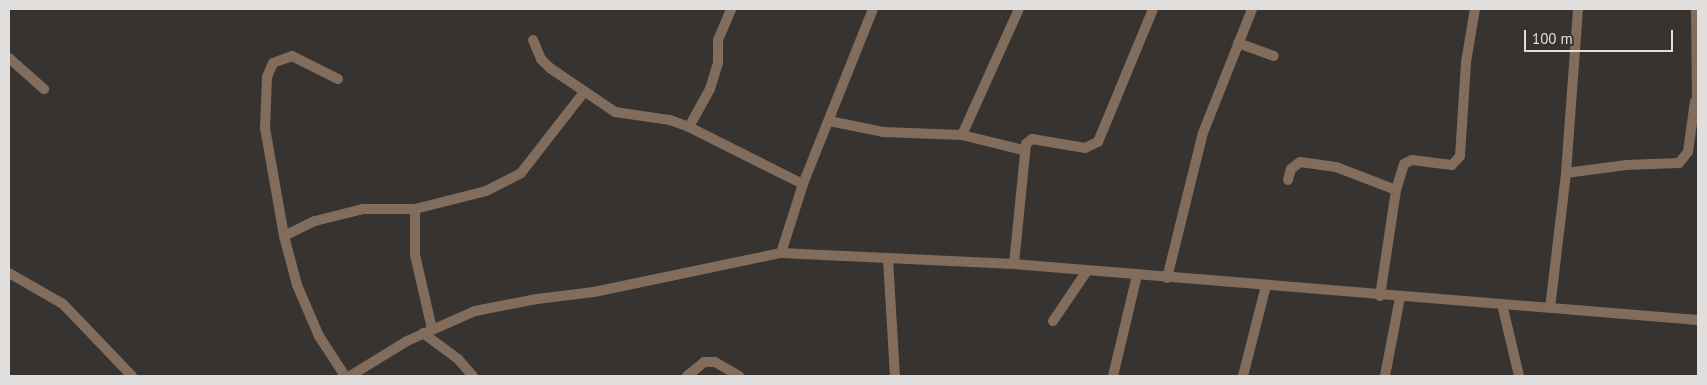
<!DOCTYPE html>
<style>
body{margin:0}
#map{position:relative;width:1707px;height:385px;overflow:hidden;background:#363330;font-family:"PT Sans",sans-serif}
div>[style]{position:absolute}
.minor>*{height:10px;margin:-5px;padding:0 5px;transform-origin:5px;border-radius:5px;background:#826c5b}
span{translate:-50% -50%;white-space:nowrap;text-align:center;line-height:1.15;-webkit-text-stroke:4.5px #363330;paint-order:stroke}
.frame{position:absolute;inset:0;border:10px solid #e1dfdd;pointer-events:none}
.scale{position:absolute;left:1524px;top:30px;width:149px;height:22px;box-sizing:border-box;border:2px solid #e1dfdd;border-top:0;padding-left:6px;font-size:15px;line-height:18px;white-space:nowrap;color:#e1dfdd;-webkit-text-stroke:4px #363330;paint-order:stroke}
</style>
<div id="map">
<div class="minor">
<div style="left:1696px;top:9px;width:98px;rotate:89.4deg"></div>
<div style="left:533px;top:40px;width:21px;rotate:67deg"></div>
<div style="left:541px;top:59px;width:13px;rotate:45deg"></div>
<div style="left:550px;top:68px;width:78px;rotate:34.1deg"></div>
<div style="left:615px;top:112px;width:56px;rotate:8.3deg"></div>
<div style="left:670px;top:120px;width:20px;rotate:20deg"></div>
<div style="left:689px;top:127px;width:127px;rotate:26.6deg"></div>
<div style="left:1238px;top:43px;width:38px;rotate:20deg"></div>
<div style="left:9px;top:58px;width:47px;rotate:41.5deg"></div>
<div style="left:338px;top:79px;width:51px;rotate:-153.4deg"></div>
<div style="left:292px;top:56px;width:20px;rotate:160deg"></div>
<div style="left:273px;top:63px;width:15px;rotate:113deg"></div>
<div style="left:267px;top:77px;width:51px;rotate:92.2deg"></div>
<div style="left:265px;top:128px;width:110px;rotate:80deg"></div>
<div style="left:284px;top:236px;width:51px;rotate:75.1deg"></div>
<div style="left:297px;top:285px;width:56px;rotate:66.7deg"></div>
<div style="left:319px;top:336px;width:48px;rotate:57deg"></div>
<div style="left:829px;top:121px;width:55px;rotate:11.5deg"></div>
<div style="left:883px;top:132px;width:79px;rotate:2.2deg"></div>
<div style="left:962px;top:135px;width:63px;rotate:13.8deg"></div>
<div style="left:689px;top:127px;width:43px;rotate:-61.1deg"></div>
<div style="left:710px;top:89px;width:28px;rotate:-73deg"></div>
<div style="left:718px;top:62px;width:22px;rotate:-90deg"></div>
<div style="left:718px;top:40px;width:34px;rotate:-67deg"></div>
<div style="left:962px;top:135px;width:138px;rotate:-65.7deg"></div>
<div style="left:1566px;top:173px;width:61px;rotate:-7.6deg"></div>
<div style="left:1626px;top:165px;width:53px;rotate:-2.2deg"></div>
<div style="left:1679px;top:163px;width:14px;rotate:-51deg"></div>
<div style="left:1688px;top:152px;width:51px;rotate:-82.2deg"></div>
<div style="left:1288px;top:180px;width:11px;rotate:-75deg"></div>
<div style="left:1291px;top:169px;width:11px;rotate:-38deg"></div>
<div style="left:1300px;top:162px;width:36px;rotate:8deg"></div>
<div style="left:1336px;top:167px;width:64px;rotate:21deg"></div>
<div style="left:284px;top:236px;width:34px;rotate:-26deg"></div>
<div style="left:315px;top:221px;width:49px;rotate:-14deg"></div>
<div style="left:363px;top:209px;width:52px"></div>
<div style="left:781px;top:253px;width:72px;rotate:-72.3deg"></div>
<div style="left:803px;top:184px;width:188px;rotate:-68.2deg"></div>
<div style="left:888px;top:259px;width:117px;rotate:86.6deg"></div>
<div style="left:1014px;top:264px;width:121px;rotate:-84.3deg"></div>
<div style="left:1026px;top:144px;width:8px;rotate:-40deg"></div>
<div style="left:1032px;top:139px;width:54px;rotate:9.6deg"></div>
<div style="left:1085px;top:148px;width:14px;rotate:-25deg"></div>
<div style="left:1098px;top:142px;width:144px;rotate:-67.5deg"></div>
<div style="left:9px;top:273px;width:62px;rotate:29.9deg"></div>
<div style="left:63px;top:304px;width:100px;rotate:46.2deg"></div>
<div style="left:1167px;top:278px;width:149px;rotate:-76.1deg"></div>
<div style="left:1203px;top:133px;width:133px;rotate:-68.4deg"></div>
<div style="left:1380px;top:296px;width:107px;rotate:-81.4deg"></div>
<div style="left:1396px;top:190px;width:27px;rotate:-73deg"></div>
<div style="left:1404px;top:164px;width:9px;rotate:-27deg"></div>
<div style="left:1412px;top:160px;width:40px;rotate:7.1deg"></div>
<div style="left:1452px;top:165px;width:12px;rotate:-48deg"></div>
<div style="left:1460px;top:156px;width:94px;rotate:-86.3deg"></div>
<div style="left:1466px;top:62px;width:54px;rotate:-80.4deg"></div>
<div style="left:1502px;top:304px;width:74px;rotate:76.7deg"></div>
<div style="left:1550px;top:308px;width:136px;rotate:-83.2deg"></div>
<div style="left:1566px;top:173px;width:164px;rotate:-85.8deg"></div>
<div style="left:1053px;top:321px;width:60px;rotate:-55.8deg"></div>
<div style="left:432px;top:329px;width:76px;rotate:-102.9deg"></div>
<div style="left:415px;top:255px;width:46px;rotate:-90deg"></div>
<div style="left:415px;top:209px;width:73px;rotate:-14.2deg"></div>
<div style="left:486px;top:191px;width:39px;rotate:-27deg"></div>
<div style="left:521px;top:173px;width:103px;rotate:-52.1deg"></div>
<div style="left:423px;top:333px;width:44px;rotate:36.6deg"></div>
<div style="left:458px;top:359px;width:23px;rotate:49deg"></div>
<div style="left:350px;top:376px;width:67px;rotate:-31.6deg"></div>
<div style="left:407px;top:341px;width:74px;rotate:-23.8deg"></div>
<div style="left:475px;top:311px;width:63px;rotate:-11deg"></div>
<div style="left:537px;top:299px;width:57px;rotate:-7deg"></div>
<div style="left:594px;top:292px;width:191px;rotate:-11.8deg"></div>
<div style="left:781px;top:253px;width:233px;rotate:2.7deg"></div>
<div style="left:1014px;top:264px;width:686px;rotate:4.68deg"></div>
<div style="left:687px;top:376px;width:22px;rotate:-39deg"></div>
<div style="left:704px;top:362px;width:11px"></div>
<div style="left:715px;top:362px;width:28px;rotate:30deg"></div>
<div style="left:1113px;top:376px;width:104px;rotate:-76.6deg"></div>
<div style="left:1243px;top:376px;width:93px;rotate:-75.7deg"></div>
<div style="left:1385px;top:376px;width:80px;rotate:-79.2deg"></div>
</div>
<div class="frame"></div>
<div class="scale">100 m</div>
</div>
